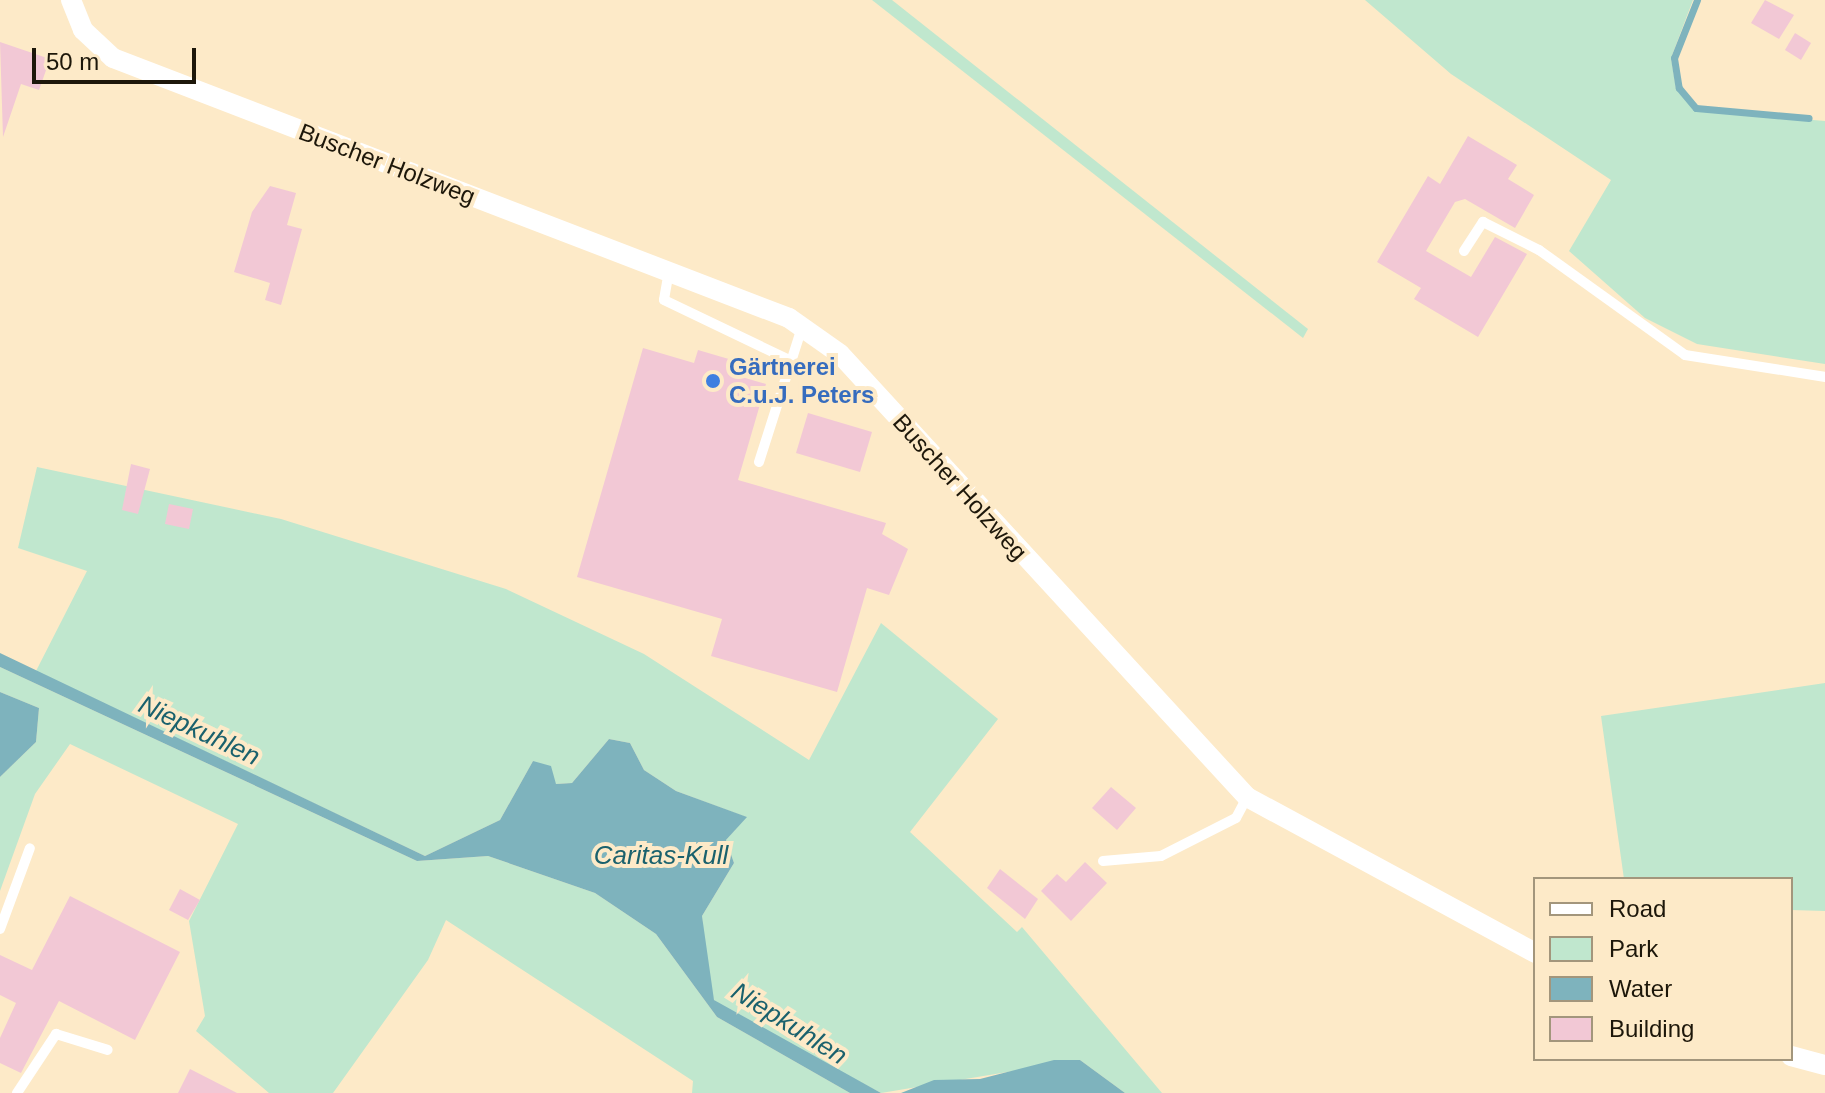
<!DOCTYPE html>
<meta charset="utf-8">
<style>
body{margin:0}
#map{position:relative;width:1825px;height:1093px;overflow:hidden;background:#fdeac8;font-family:Arial,sans-serif}
div>[style]{position:absolute}
.green>*{inset:0;background:#c0e7ce}
.water>*{inset:0;background:#7eb3bd}
.stream>*{height:7px;margin:-3.5px;padding:0 3.5px;transform-origin:3.5px;border-radius:3.5px;background:#7eb3bd}
.building>*{inset:0;background:#f2c8d5}
.lane>*{height:10px;margin:-5px;padding:0 5px;transform-origin:5px;border-radius:5px;background:#fff}
.street>*{height:20px;margin:-10px;padding:0 10px;transform-origin:10px;border-radius:10px;background:#fff}
.dots>*{width:22px;height:22px;translate:-50% -50%;box-sizing:border-box;border:4px solid #fdeac8;border-radius:50%}
span{translate:-50% -50%;white-space:nowrap;text-align:center;line-height:1.15;-webkit-text-stroke:8px #fdeac8;paint-order:stroke}
.street-label{font-size:24px;color:#1d170a}
.shop-label{font-size:24px;color:#366cbe;font-weight:700}
.left{translate:0 -50%;text-align:left}
.water-label{font-size:26px;color:#1a616d;font-style:italic}
.legend{position:absolute;left:1533px;top:877px;width:260px;height:184px;box-sizing:border-box;background:#fdeac8;border:2px solid #a3967c;margin:0;padding:10px 14px;list-style:none;font-size:24px;color:#1d170a}
.legend li{display:flex;align-items:center;gap:16px;height:40px}
.legend b{width:40px;border:2px solid #a3967c}
.scale{position:absolute;left:32px;top:48px;width:164px;height:36px;box-sizing:border-box;border:4px solid #1d170a;border-top:0;padding-left:10px;font-size:24px;line-height:28px;white-space:nowrap;color:#1d170a;-webkit-text-stroke:6px #fdeac8;paint-order:stroke}
</style>
<div id="map">
<div class="green">
<div style="clip-path:polygon(872px 0,892px 0,1308px 329px,1303px 338px)"></div>
<div style="clip-path:polygon(1365px 0,1693px 0,1671px 58px,1676px 88px,1694px 110px,1825px 121px,1825px 364px,1697px 344px,1645px 318px,1569px 251px,1611px 180px,1451px 74px)"></div>
<div style="clip-path:polygon(37px 467px,281px 519px,506px 589px,644px 654px,809px 760px,881px 623px,998px 719px,910px 832px,1017px 932px,1022px 927px,1162px 1093px,1125px 1093px,1080px 1060px,881px 1093px,735px 1016px,714px 1000px,706px 978px,702px 916px,734px 863px,726px 840px,746px 817px,676px 791px,644px 770px,630px 743px,609px 739px,572px 783px,556px 784px,533px 761px,500px 820px,425px 856px,36px 671px,87px 571px,18px 548px)"></div>
<div style="clip-path:polygon(0 667px,417px 861px,488px 856px,595px 893px,656px 934px,717px 1017px,850px 1093px,692px 1093px,693px 1081px,446px 920px,428px 960px,333px 1093px,269px 1093px,196px 1031px,205px 1016px,189px 921px,238px 824px,70px 744px,35px 794px,0 891px,0 777px,36px 742px,39px 708px,0 692px)"></div>
<div style="clip-path:polygon(1825px 683px,1825px 911px,1791px 910px,1791px 879px,1624px 879px,1601px 716px)"></div>
</div>
<div class="water">
<div style="clip-path:polygon(0 653px,425px 856px,500px 820px,533px 761px,551px 766px,556px 784px,572px 783px,609px 739px,630px 743px,644px 770px,676px 791px,747px 817px,726px 840px,734px 863px,702px 916px,714px 1000px,881px 1093px,850px 1093px,717px 1017px,656px 934px,595px 893px,488px 856px,417px 861px,0 667px)"></div>
<div style="clip-path:polygon(0 692px,39px 708px,36px 742px,0 777px)"></div>
<div style="clip-path:polygon(1054px 1060px,1080px 1060px,1125px 1093px,901px 1093px,934px 1080px,980px 1079px)"></div>
</div>
<div class="stream">
<div style="left:1697px;top:0;width:62px;rotate:111.6deg"></div>
<div style="left:1674px;top:58px;width:30px;rotate:81deg"></div>
<div style="left:1679px;top:88px;width:26px;rotate:50deg"></div>
<div style="left:1696px;top:108px;width:113px;rotate:5.1deg"></div>
</div>
<div class="building">
<div style="clip-path:polygon(1765px 0,1794px 15px,1779px 39px,1751px 23px)"></div>
<div style="clip-path:polygon(1795px 33px,1811px 43px,1801px 60px,1785px 50px)"></div>
<div style="clip-path:polygon(0 42px,50px 59px,39px 90px,21px 84px,3px 137px)"></div>
<div style="clip-path:polygon(1468px 136px,1517px 165px,1508px 179px,1534px 195px,1515px 228px,1465px 199px,1455px 202px,1426px 251px,1471px 277px,1495px 237px,1527px 254px,1478px 337px,1414px 299px,1421px 288px,1377px 262px,1428px 176px,1440px 184px)"></div>
<div style="clip-path:polygon(270px 186px,296px 193px,287px 225px,302px 229px,281px 305px,265px 300px,270px 283px,234px 272px,252px 212px)"></div>
<div style="clip-path:polygon(643px 348px,694px 363px,698px 350px,739px 362px,735px 375px,766px 384px,738px 480px,886px 523px,882px 534px,908px 549px,889px 595px,867px 588px,837px 692px,711px 656px,722px 619px,577px 577px)"></div>
<div style="clip-path:polygon(808px 413px,872px 432px,860px 472px,796px 453px)"></div>
<div style="clip-path:polygon(131px 464px,150px 469px,138px 514px,122px 510px)"></div>
<div style="clip-path:polygon(169px 504px,193px 509px,189px 529px,165px 524px)"></div>
<div style="clip-path:polygon(1111px 787px,1136px 808px,1117px 830px,1092px 808px)"></div>
<div style="clip-path:polygon(1085px 862px,1107px 883px,1071px 921px,1041px 891px,1057px 874px,1066px 882px)"></div>
<div style="clip-path:polygon(1000px 869px,1038px 899px,1025px 919px,987px 888px)"></div>
<div style="clip-path:polygon(180px 889px,200px 900px,188px 920px,169px 910px)"></div>
<div style="clip-path:polygon(70px 896px,180px 952px,135px 1040px,59px 1001px,21px 1073px,0 1063px,0 1038px,16px 1003px,0 995px,0 955px,32px 970px)"></div>
<div style="clip-path:polygon(190px 1069px,237px 1093px,178px 1093px)"></div>
</div>
<div class="lane">
<div style="left:1464px;top:251px;width:35px;rotate:-57deg"></div>
<div style="left:1483px;top:222px;width:63px;rotate:26.6deg"></div>
<div style="left:1539px;top:250px;width:180px;rotate:35.7deg"></div>
<div style="left:1685px;top:355px;width:142px;rotate:8.9deg"></div>
<div style="left:669px;top:271px;width:29px;rotate:100deg"></div>
<div style="left:664px;top:300px;width:139px;rotate:25.6deg"></div>
<div style="left:759px;top:462px;width:142px;rotate:-72.3deg"></div>
<div style="left:1103px;top:861px;width:58px;rotate:-4.9deg"></div>
<div style="left:1161px;top:856px;width:84px;rotate:-26.9deg"></div>
<div style="left:1236px;top:818px;width:24px;rotate:-62deg"></div>
<div style="left:0;top:929px;width:86px;rotate:-69.7deg"></div>
<div style="left:17px;top:1093px;width:71px;rotate:-56.5deg"></div>
<div style="left:56px;top:1034px;width:54px;rotate:17.1deg"></div>
</div>
<div class="street">
<div style="left:71px;top:0;width:32px;rotate:68deg"></div>
<div style="left:83px;top:30px;width:41px;rotate:43deg"></div>
<div style="left:113px;top:58px;width:724px;rotate:21.04deg"></div>
<div style="left:789px;top:318px;width:62px;rotate:35.2deg"></div>
<div style="left:840px;top:354px;width:602px;rotate:47.43deg"></div>
<div style="left:1247px;top:797px;width:328px;rotate:28.4deg"></div>
<div style="left:1791px;top:1056px;width:35px;rotate:15deg"></div>
</div>
<div class="dots">
<div style="left:713px;top:381px;background:#3f7fe0"></div>
</div>
<div class="street-label">
<span style="left:387px;top:164px;rotate:21deg">Buscher Holzweg</span>
<span style="left:960px;top:487px;rotate:48deg">Buscher Holzweg</span>
</div>
<div class="shop-label">
<span class="left" style="left:729px;top:381px">Gärtnerei<br>C.u.J. Peters</span>
</div>
<div class="water-label">
<span style="left:199px;top:731px;rotate:25deg">Niepkuhlen</span>
<span style="left:661px;top:856px">Caritas-Kull</span>
<span style="left:789px;top:1024px;rotate:32deg">Niepkuhlen</span>
</div>
<ul class="legend">
<li><b style="height:10px;background:#fff"></b>Road</li>
<li><b style="height:22px;background:#c0e7ce"></b>Park</li>
<li><b style="height:22px;background:#7eb3bd"></b>Water</li>
<li><b style="height:22px;background:#f2c8d5"></b>Building</li>
</ul>
<div class="scale">50 m</div>
</div>
